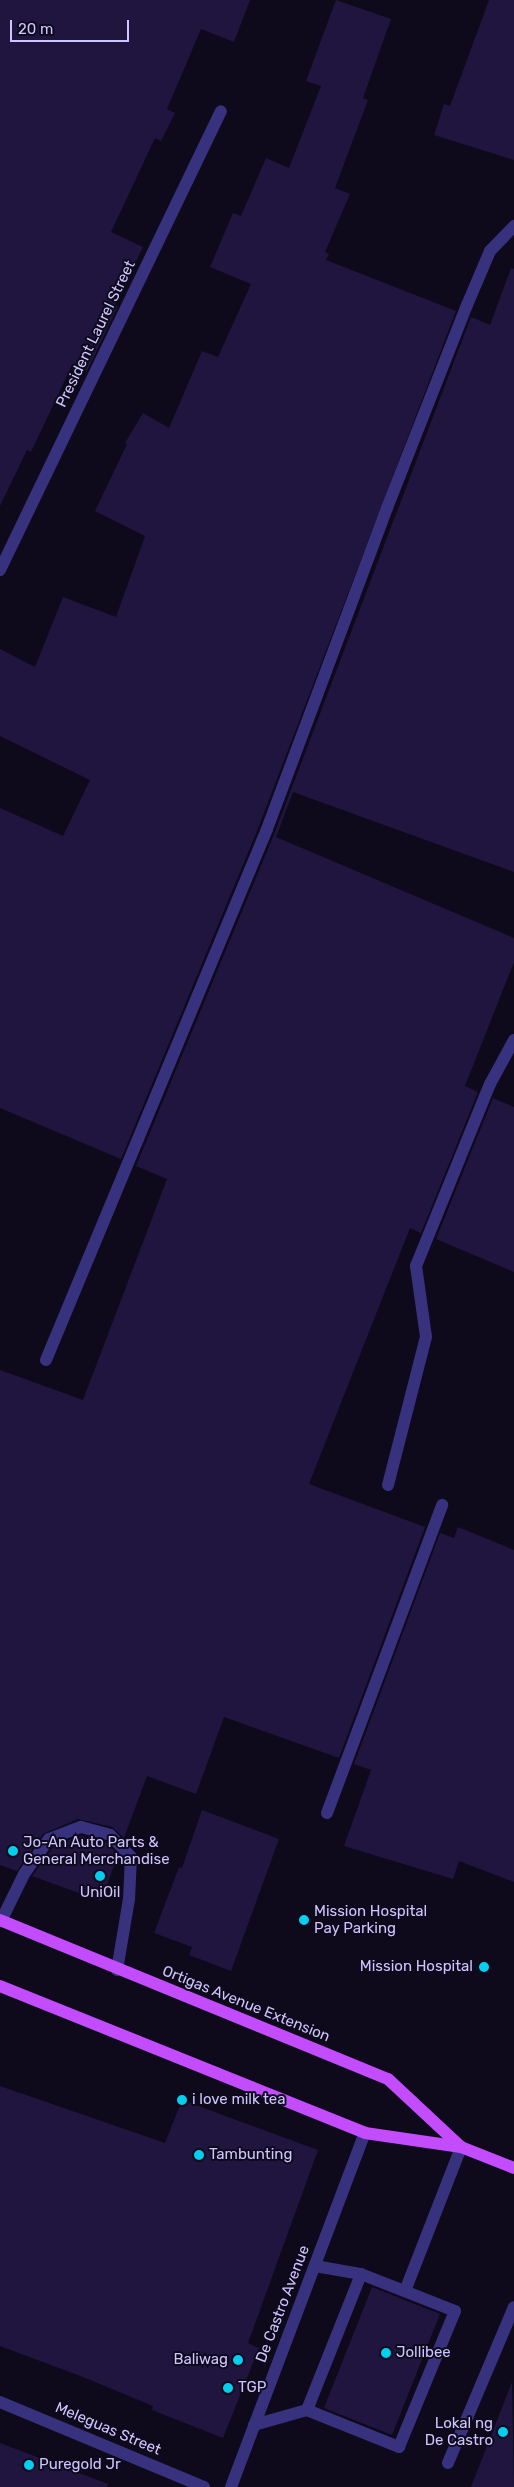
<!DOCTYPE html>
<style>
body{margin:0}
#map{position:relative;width:514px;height:2487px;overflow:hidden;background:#0e0a1c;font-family:Rubik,sans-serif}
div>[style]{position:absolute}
.building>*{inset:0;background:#1f153e}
.service>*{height:12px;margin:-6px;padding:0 6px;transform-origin:6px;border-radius:6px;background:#38327e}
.minor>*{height:12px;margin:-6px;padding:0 6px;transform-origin:6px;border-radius:6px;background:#38327e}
.tertiary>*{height:12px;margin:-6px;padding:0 6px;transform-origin:6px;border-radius:6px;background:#38327e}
.primary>*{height:12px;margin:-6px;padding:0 6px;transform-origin:6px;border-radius:6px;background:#c34cff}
.dots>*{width:14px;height:14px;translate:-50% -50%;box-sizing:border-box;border:2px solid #0e0a1c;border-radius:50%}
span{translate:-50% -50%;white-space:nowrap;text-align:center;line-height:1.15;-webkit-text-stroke:4px #0e0a1c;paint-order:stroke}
.street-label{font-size:15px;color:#cec5ff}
.poi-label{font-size:15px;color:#cec5ff}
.left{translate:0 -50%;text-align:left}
.right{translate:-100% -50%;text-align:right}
.scale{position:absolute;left:10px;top:20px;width:119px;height:22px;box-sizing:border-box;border:2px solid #cec5ff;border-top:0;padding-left:6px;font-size:15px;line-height:18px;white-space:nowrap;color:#cec5ff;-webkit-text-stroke:4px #0e0a1c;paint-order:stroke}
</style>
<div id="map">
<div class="building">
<div style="clip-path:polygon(0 0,250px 0,234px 42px,201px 29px,167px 109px,175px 113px,161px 141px,155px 138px,111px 232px,143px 247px,115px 305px,118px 306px,87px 371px,72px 365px,31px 452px,27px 450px,0 506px)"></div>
<div style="clip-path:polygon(336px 0,391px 19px,363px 98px,368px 100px,335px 188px,350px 194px,325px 252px,329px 254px,326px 260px,456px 311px,259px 826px,121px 1159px,0 1108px,0 808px,63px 836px,90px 780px,0 736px,0 649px,35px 667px,63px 597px,116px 617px,145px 536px,95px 511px,127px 444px,125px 443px,143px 413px,169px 428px,202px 351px,218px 357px,251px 284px,210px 267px,233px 213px,241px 216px,266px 158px,289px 168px,321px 86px,306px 81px)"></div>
<div style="clip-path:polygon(489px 0,514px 0,514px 160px,434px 135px,444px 104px,450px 106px)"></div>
<div style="clip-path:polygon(511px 268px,514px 269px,514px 872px,293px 792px,276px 837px,514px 938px,514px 962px,465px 1086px,478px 1092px,421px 1233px,410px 1228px,309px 1484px,425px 1527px,339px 1758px,224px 1717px,196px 1794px,147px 1776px,124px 1838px,112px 1827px,78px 1819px,43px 1834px,17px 1871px,0 1865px,0 1370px,83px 1400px,167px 1179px,136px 1166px,275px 832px,471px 317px,490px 325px)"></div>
<div style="clip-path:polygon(493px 1098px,514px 1107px,514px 1272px,436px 1239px)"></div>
<div style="clip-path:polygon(458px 1527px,514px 1550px,514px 1882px,459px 1861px,453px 1879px,344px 1846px,371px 1770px,354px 1764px,440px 1533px,454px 1538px)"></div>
<div style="clip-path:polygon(202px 1810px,279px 1839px,231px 1971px,189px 1955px,192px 1947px,154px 1933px,179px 1867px,182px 1868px)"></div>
<div style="clip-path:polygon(81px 1836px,106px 1842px,118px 1855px,101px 1901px,32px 1876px,54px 1846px)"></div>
<div style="clip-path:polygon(0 2086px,165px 2143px,182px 2100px,318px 2150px,248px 2343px,259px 2348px,223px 2438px,152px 2410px,153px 2406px,83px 2377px,0 2346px)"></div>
<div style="clip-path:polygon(372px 2287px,440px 2314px,392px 2435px,324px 2408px)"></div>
<div style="clip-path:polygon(512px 2382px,514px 2487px,471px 2487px)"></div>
<div style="clip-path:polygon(0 2443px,108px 2484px,107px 2487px,0 2487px)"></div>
</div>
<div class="service">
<div style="left:46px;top:1360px;width:575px;rotate:-67.4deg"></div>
<div style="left:267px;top:829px;width:343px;rotate:-69.5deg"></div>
<div style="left:387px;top:508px;width:218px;rotate:-68.5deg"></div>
<div style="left:467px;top:305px;width:59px;rotate:-66.9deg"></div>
<div style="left:490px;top:251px;width:35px;rotate:-46deg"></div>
<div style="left:388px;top:1485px;width:153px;rotate:-75.6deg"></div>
<div style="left:426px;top:1337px;width:72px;rotate:-98deg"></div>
<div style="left:416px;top:1266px;width:196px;rotate:-67.9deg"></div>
<div style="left:490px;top:1084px;width:50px;rotate:-61.4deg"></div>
<div style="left:327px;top:1813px;width:329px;rotate:-69.5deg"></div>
<div style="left:1px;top:1921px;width:52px;rotate:-63.9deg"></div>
<div style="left:24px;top:1874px;width:43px;rotate:-54.5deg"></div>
<div style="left:49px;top:1839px;width:34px;rotate:-21deg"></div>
<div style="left:81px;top:1827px;width:30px;rotate:15deg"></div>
<div style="left:110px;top:1835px;width:30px;rotate:46deg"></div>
<div style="left:131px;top:1857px;width:42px;rotate:92.7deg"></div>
<div style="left:129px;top:1899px;width:72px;rotate:99.6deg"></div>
<div style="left:315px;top:2266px;width:47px;rotate:9.9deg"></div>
<div style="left:361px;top:2274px;width:101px;rotate:21.5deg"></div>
<div style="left:455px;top:2311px;width:147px;rotate:112.4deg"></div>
<div style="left:399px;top:2447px;width:99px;rotate:-158.1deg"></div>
<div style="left:307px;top:2410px;width:146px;rotate:-68.3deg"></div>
<div style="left:405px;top:2291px;width:155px;rotate:-68.7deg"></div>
<div style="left:254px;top:2425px;width:55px;rotate:-15.8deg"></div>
<div style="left:448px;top:2463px;width:169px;rotate:-67.1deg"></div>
</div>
<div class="minor">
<div style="left:0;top:570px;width:509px;rotate:-64.29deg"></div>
<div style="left:0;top:2402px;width:221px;rotate:22.6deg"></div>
</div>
<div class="tertiary">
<div style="left:231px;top:2487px;width:379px;rotate:-69.3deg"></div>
</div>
<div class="primary">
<div style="left:0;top:1920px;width:419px;rotate:22.3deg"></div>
<div style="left:388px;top:2079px;width:100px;rotate:43deg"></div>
<div style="left:0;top:1986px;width:393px;rotate:21.9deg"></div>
<div style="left:365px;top:2133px;width:97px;rotate:8.3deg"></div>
<div style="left:461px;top:2147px;width:57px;rotate:21.6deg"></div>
</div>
<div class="dots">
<div style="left:13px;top:1851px;background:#00cff0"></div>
<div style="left:100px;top:1876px;background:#00cff0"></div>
<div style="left:304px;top:1920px;background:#00cff0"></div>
<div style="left:484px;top:1967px;background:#00cff0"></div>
<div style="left:182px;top:2100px;background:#00cff0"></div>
<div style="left:199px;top:2155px;background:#00cff0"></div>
<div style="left:386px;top:2353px;background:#00cff0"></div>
<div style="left:238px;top:2360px;background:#00cff0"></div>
<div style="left:228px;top:2388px;background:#00cff0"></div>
<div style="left:503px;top:2432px;background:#00cff0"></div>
<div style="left:29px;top:2465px;background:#00cff0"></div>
</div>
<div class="street-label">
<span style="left:96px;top:334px;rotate:-64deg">President Laurel Street</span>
<span style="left:246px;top:2004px;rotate:22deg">Ortigas Avenue Extension</span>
<span style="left:283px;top:2304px;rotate:-69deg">De Castro Avenue</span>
<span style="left:108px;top:2429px;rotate:23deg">Meleguas Street</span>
</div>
<div class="poi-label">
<span class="left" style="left:23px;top:1851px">Jo-An Auto Parts &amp;<br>General Merchandise</span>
<span style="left:100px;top:1893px">UniOil</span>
<span class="left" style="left:314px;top:1920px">Mission Hospital<br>Pay Parking</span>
<span class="right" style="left:473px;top:1967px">Mission Hospital</span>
<span class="left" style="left:192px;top:2100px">i love milk tea</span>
<span class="left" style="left:209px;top:2155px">Tambunting</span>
<span class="left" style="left:396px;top:2353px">Jollibee</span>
<span class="right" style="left:228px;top:2360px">Baliwag</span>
<span class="left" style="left:238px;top:2388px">TGP</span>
<span class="right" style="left:493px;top:2432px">Lokal ng<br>De Castro</span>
<span class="left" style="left:39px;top:2465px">Puregold Jr</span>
</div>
<div class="scale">20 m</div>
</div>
